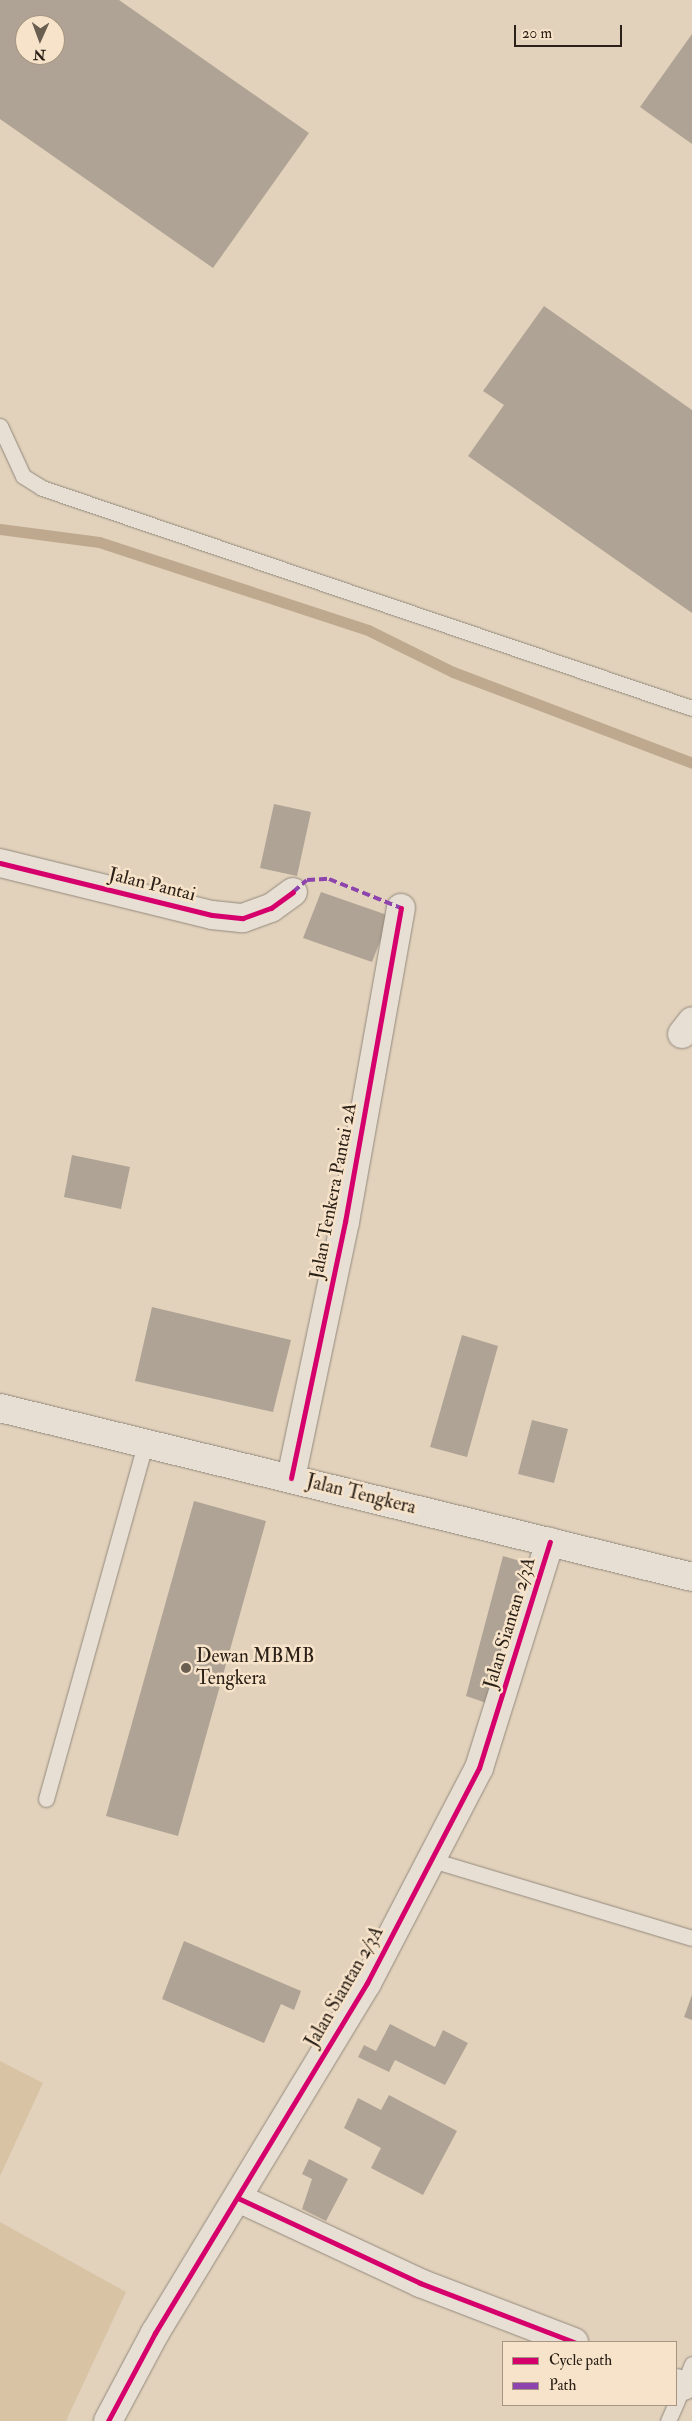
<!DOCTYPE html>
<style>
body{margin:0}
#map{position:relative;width:692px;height:2421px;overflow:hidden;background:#e2d2bc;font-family:"IM FELL Double Pica",serif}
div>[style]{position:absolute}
.green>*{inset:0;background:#d8c3a5}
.stream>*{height:11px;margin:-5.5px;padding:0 5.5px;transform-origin:5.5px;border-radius:5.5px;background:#bea98e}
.building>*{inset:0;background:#aea394}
.roads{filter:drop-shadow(0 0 1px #93897c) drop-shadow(0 0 1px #93897c)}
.service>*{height:15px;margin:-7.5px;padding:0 7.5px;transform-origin:7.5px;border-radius:7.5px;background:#e7dfd4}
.minor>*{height:28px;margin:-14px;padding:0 14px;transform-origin:14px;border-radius:14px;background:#e7dfd4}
.secondary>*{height:28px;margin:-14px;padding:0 14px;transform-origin:14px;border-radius:14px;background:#e7dfd4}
.quiet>*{height:4px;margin-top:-2px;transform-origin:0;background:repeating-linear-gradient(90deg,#8e44ad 0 8px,transparent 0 12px)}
.cycleway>*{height:5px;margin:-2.5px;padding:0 2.5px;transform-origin:2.5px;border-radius:2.5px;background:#d6006c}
.dots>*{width:14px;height:14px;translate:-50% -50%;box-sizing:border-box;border:2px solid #f7e3c9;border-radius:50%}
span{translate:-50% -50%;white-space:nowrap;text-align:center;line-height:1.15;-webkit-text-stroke:5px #f7e3c9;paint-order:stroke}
.street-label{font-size:19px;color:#2b2118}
.poi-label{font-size:19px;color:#2b2118}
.left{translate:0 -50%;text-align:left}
.legend{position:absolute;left:502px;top:2341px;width:175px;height:65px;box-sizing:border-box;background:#f7e3c9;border:1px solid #a59582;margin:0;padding:6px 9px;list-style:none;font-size:15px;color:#2b2118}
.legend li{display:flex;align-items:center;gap:10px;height:25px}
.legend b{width:25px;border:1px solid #a59582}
.north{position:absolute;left:15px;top:15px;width:50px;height:50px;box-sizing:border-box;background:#f7e3c9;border:1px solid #a59582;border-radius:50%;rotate:182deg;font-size:14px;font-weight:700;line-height:20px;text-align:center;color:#2b2118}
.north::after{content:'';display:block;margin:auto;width:18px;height:22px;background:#6b5f51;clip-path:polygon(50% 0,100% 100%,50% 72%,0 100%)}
.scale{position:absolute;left:514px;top:25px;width:108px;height:22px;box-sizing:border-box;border:2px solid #2b2118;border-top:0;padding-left:6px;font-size:15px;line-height:18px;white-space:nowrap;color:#2b2118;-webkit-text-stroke:4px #f7e3c9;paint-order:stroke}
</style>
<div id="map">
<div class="green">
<div style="clip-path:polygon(0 2061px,43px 2083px,0 2176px)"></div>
<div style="clip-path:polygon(0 2222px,126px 2292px,66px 2421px,0 2421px)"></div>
</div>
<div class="stream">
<div style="left:0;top:529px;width:100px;rotate:7.5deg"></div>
<div style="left:99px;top:542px;width:283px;rotate:18.1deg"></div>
<div style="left:368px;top:630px;width:95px;rotate:26.3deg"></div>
<div style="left:453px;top:672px;width:256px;rotate:20.8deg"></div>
</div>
<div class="building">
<div style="clip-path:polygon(evenodd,0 0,119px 0,309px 133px,213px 268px,0 119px,0 0,25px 25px,55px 25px,55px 55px,25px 55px,25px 25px)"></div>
<div style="clip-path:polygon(692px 34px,692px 144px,640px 107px)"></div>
<div style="clip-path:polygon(544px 306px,692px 410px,692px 613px,468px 456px,504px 405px,483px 391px)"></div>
<div style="clip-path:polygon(274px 804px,311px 812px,297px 876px,260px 868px)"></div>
<div style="clip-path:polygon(321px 892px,390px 916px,372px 962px,303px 938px)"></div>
<div style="clip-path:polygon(72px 1155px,130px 1167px,121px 1209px,64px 1197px)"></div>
<div style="clip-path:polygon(152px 1307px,291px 1340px,273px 1412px,135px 1381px)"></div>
<div style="clip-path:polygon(462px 1335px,498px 1346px,467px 1457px,430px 1447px)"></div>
<div style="clip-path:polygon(532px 1420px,568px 1429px,554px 1483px,518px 1474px)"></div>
<div style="clip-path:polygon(194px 1501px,266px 1521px,178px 1836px,106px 1816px)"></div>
<div style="clip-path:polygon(503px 1556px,534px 1565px,495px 1706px,466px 1696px)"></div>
<div style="clip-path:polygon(184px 1941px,301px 1991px,294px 2010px,281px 2004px,264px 2043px,162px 1999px)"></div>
<div style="clip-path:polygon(692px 1995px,692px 2020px,684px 2017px)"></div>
<div style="clip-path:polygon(390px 2024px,435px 2047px,443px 2030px,468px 2043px,445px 2085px,395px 2060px,389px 2072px,358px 2057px,364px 2045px,376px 2051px)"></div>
<div style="clip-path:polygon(389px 2095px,457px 2131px,423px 2195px,371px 2168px,381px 2148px,344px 2128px,358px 2098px,381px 2110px)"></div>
<div style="clip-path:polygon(309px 2159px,348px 2179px,326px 2221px,302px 2209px,312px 2179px,302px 2174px)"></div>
</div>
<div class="roads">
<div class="service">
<div style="left:0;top:426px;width:55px;rotate:65.3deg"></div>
<div style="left:23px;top:476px;width:22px;rotate:32deg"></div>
<div style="left:42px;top:488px;width:686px;rotate:18.7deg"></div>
<div style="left:46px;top:1799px;width:369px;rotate:-74.4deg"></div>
<div style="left:432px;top:1860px;width:271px;rotate:16.7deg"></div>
<div style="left:676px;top:2403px;width:42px;rotate:-67.7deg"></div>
<div style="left:668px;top:2421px;width:17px;rotate:-66deg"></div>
</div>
<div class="minor">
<div style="left:0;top:863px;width:218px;rotate:13.8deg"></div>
<div style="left:212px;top:915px;width:31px;rotate:6deg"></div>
<div style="left:243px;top:918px;width:30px;rotate:-20deg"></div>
<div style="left:271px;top:908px;width:27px;rotate:-36deg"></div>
<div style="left:682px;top:1034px;width:16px;rotate:-52deg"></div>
<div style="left:291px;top:1478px;width:262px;rotate:-78.1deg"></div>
<div style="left:345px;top:1222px;width:319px;rotate:-79.9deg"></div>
<div style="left:238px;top:2198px;width:201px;rotate:25deg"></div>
<div style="left:420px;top:2283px;width:165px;rotate:21deg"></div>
<div style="left:676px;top:2383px;width:8px;rotate:23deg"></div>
<div style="left:108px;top:2421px;width:100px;rotate:-61.9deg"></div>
<div style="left:155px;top:2333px;width:409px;rotate:-58.8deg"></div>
<div style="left:367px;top:1983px;width:242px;rotate:-62.5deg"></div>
<div style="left:479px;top:1768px;width:237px;rotate:-72.6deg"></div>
</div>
<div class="secondary">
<div style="left:0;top:1408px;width:712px;rotate:13.72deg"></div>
</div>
</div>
<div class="quiet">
<div style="left:293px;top:892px;width:18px;rotate:-41deg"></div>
<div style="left:307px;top:880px;width:22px;rotate:-3deg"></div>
<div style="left:329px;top:879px;width:78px;rotate:21.9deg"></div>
</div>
<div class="cycleway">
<div style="left:0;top:863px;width:218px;rotate:13.8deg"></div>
<div style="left:212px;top:915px;width:31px;rotate:6deg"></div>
<div style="left:243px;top:918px;width:30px;rotate:-20deg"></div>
<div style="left:271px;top:908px;width:27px;rotate:-36deg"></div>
<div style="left:291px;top:1478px;width:262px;rotate:-78.1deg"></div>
<div style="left:345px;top:1222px;width:319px;rotate:-79.9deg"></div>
<div style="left:238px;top:2198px;width:201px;rotate:25deg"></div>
<div style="left:420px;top:2283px;width:165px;rotate:21deg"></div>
<div style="left:108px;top:2421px;width:100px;rotate:-61.9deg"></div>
<div style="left:155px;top:2333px;width:409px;rotate:-58.8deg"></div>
<div style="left:367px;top:1983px;width:242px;rotate:-62.5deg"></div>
<div style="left:479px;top:1768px;width:237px;rotate:-72.6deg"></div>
</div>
<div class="dots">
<div style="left:186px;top:1668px;background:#6b5f51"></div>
</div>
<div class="street-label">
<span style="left:152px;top:885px;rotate:14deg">Jalan Pantai</span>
<span style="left:334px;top:1191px;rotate:-79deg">Jalan Tenkera Pantai 2A</span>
<span style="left:361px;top:1495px;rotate:14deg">Jalan Tengkera</span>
<span style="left:510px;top:1623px;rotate:-73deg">Jalan Siantan 2/3A</span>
<span style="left:345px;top:1987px;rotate:-60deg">Jalan Siantan 2/3A</span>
</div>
<div class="poi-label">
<span class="left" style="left:196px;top:1668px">Dewan MBMB<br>Tengkera</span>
</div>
<ul class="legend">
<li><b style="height:6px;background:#d6006c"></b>Cycle path</li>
<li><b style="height:6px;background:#8e44ad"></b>Path</li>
</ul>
<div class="north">N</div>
<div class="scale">20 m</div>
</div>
